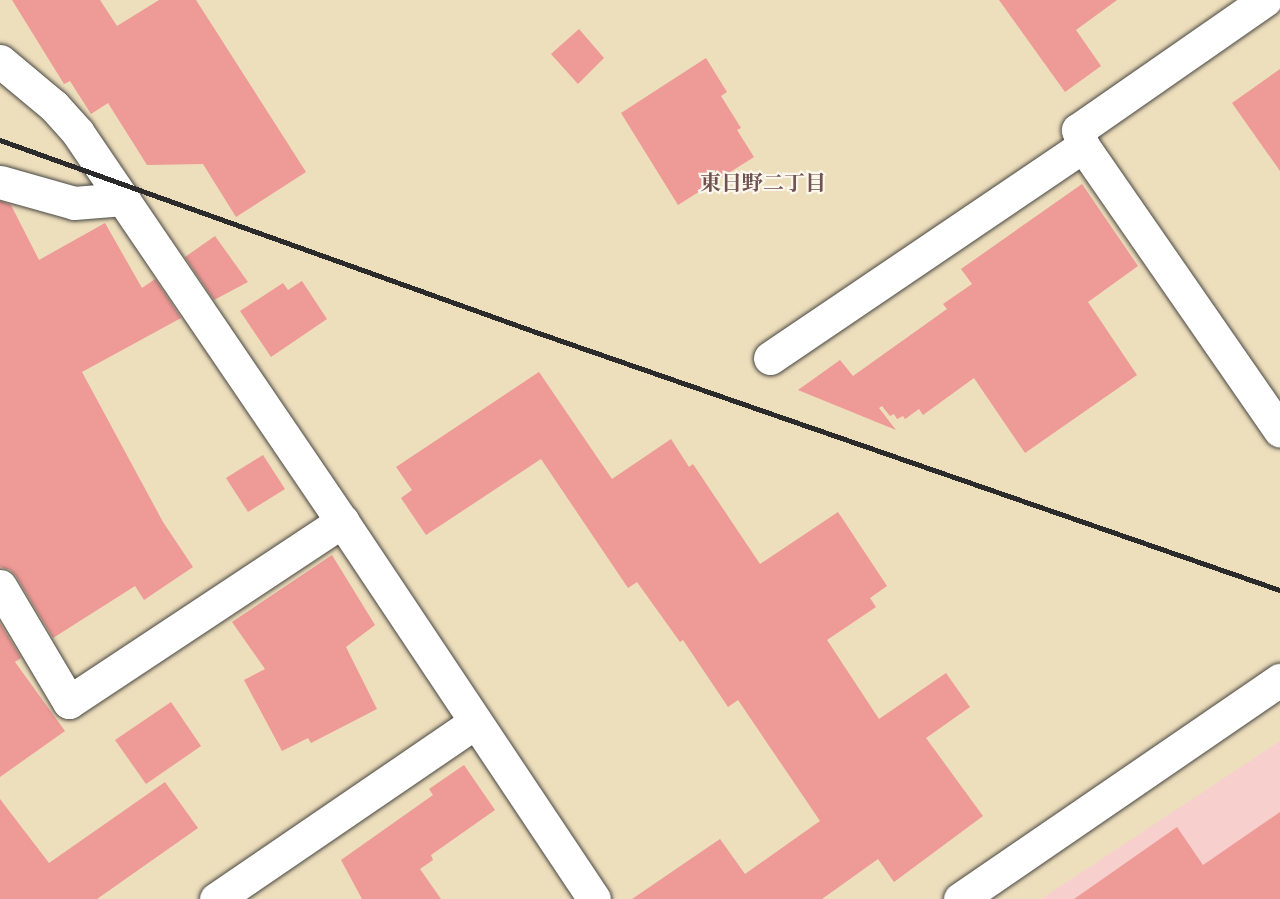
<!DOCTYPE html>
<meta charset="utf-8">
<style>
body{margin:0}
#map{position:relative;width:1280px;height:899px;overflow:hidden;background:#eddebc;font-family:"Gentium Book Plus","Noto Serif JP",serif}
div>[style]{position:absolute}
.built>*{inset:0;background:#f7d0ce}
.building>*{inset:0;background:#ee9a97}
.roads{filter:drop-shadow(0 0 2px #484641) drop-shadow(0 0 2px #484641)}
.minor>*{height:33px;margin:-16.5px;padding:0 16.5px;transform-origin:16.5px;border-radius:16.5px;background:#fff}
.tertiary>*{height:33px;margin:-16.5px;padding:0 16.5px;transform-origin:16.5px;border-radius:16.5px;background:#fff}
.rail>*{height:4.5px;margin:-2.25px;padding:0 2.25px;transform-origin:2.25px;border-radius:2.25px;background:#2b2b2b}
span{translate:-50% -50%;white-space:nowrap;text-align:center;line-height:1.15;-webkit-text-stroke:4.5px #fbf7ec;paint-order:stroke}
.neighbourhood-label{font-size:21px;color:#6f5251;font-weight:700}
</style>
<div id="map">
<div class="built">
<div style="clip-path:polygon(1280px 741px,1280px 899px,1041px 899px)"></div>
</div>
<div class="building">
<div style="clip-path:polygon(12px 0,100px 0,117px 26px,159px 0,196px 0,306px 172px,236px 217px,203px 164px,147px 165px,108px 103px,91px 114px,70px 81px,64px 84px)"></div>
<div style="clip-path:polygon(999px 0,1117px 0,1076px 30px,1101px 66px,1065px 92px)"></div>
<div style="clip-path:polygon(579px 29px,604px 58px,578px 84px,551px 54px)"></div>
<div style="clip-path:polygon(706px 58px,727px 92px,721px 96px,741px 128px,737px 130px,754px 157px,678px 205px,621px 113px)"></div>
<div style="clip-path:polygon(1280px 69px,1280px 171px,1232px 103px)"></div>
<div style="clip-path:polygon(1082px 184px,1138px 266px,1088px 302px,1137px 375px,1025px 453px,974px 378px,923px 415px,919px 409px,905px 419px,903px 416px,897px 419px,894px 414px,890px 416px,882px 406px,879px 408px,896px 430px,798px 390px,840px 360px,853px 376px,947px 309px,943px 304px,972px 284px,961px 269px)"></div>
<div style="clip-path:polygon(0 201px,11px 205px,39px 260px,105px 223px,142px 288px,155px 279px,181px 318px,82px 372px,163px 522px,193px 567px,144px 600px,135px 586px,53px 638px,16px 576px,10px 570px,0 567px)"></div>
<div style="clip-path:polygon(215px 236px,248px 282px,214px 300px,185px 257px)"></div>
<div style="clip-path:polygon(302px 281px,327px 319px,271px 357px,240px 311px,283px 283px,288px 290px)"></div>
<div style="clip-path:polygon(539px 372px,612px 479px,671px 439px,689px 467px,693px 464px,760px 564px,838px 512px,887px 586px,870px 598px,876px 607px,827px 640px,879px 719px,946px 673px,970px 707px,926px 738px,983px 816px,894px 882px,878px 859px,822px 899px,632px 899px,720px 839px,745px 874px,820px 821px,738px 700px,728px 707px,683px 640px,680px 642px,637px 582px,628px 588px,541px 459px,426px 535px,401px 498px,412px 490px,396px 467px)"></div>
<div style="clip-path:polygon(263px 455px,285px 489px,248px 512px,226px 478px)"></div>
<div style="clip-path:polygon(332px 555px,375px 625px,346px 647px,377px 709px,311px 743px,308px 738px,282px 751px,244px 680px,265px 669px,232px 622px)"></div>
<div style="clip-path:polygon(0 623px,21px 658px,15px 662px,65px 731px,0 777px)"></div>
<div style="clip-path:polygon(171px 702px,201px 746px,146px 784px,115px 740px)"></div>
<div style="clip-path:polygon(464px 765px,495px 810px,431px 855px,433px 860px,420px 869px,441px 899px,362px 899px,341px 860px,433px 795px,429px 789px)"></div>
<div style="clip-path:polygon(165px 782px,198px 828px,97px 899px,0 899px,0 799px,49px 863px)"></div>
<div style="clip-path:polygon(1280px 812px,1280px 899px,1074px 899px,1177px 827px,1203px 865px)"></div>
</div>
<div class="roads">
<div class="minor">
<div style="left:0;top:61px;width:70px;rotate:39.8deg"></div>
<div style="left:54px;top:106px;width:36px;rotate:48deg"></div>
<div style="left:78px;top:133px;width:469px;rotate:55.8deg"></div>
<div style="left:342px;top:521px;width:454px;rotate:56.3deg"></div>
<div style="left:1083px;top:146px;width:346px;rotate:55.3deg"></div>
<div style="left:0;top:182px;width:77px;rotate:15.8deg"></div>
<div style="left:74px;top:203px;width:50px;rotate:-4.6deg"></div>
<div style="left:770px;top:358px;width:378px;rotate:-34.1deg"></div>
<div style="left:1083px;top:146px;width:17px;rotate:-107deg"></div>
<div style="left:1078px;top:130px;width:228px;rotate:-34.8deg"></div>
<div style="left:0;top:586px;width:135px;rotate:59.3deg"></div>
<div style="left:69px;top:702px;width:328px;rotate:-33.5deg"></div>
<div style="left:216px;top:899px;width:314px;rotate:-34.3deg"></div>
</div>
<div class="tertiary">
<div style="left:960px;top:899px;width:388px;rotate:-34.4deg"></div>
</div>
</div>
<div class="rail">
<div style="left:0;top:140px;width:569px;rotate:19.71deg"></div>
<div style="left:536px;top:332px;width:787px;rotate:19.13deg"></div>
</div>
<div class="neighbourhood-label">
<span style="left:763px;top:183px">東日野二丁目</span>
</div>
</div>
